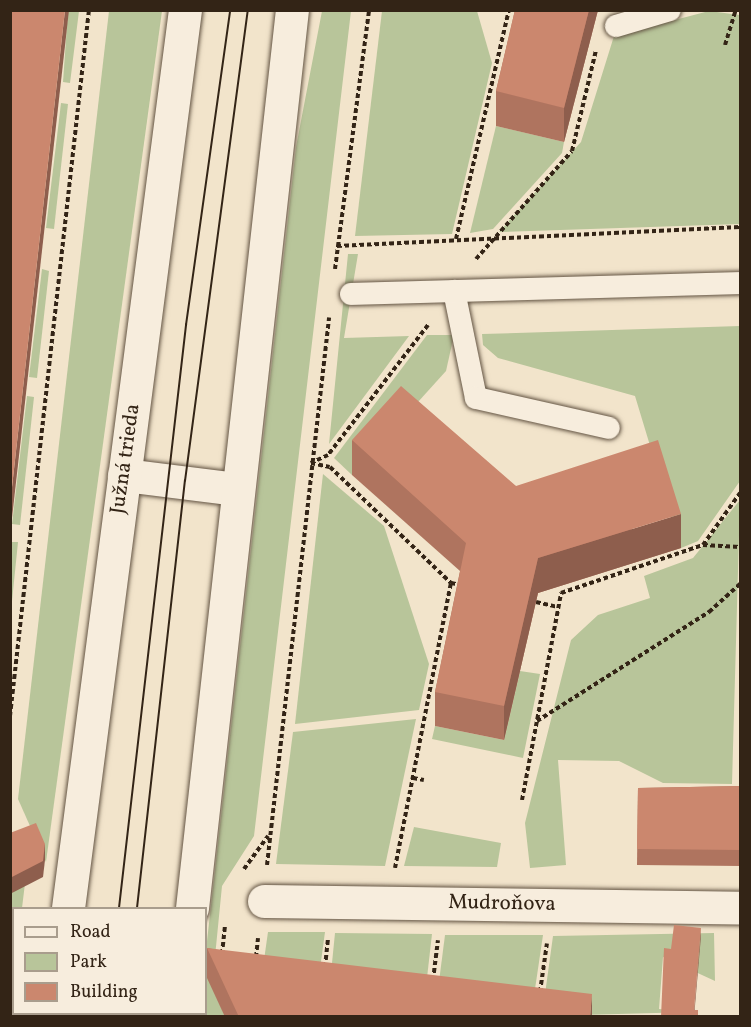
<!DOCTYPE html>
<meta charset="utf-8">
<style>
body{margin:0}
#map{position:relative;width:751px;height:1027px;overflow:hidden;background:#f2e4cb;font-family:Vollkorn,serif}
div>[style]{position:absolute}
.green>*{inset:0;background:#b8c59a}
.path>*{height:4px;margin-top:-2px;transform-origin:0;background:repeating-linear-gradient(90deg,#332416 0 4.5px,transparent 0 7.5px)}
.roads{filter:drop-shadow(0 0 2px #635443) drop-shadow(0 0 2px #635443)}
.service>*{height:22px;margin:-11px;padding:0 11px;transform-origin:11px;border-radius:11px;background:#f7eddd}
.minor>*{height:33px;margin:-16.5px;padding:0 16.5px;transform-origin:16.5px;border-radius:16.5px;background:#f7eddd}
.tertiary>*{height:33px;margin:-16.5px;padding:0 16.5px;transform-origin:16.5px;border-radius:16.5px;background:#f7eddd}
.tram>*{height:1.5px;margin:-0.75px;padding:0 0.75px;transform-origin:0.75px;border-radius:0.75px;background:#332416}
.wall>*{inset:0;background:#af745f}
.shaded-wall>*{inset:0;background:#8e5e4d}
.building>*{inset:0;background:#cb876e}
span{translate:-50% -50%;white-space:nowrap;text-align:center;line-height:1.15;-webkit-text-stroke:5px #f7eddd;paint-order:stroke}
.street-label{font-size:21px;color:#332416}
.frame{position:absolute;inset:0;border:12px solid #332416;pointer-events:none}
.legend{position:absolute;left:12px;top:907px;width:195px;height:108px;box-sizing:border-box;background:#f7eddd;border:2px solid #a99d8d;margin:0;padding:8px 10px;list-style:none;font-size:18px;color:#332416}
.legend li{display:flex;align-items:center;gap:12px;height:30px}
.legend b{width:30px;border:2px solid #a99d8d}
</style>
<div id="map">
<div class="green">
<div style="clip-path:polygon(68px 11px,79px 11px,70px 83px,63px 82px)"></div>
<div style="clip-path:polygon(109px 11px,162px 11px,46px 862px,18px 799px)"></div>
<div style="clip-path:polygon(322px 11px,351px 11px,254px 836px,222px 886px,212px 987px,225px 1016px,198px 1016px,206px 1014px,206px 950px,296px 147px)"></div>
<div style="clip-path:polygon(382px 11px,477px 11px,492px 63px,452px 234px,355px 236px)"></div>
<div style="clip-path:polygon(709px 11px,740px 15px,740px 224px,499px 232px,581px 142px,614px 36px)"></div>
<div style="clip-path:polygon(61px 103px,68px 104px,54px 229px,46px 228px)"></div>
<div style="clip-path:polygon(496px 126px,564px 142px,562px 153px,493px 229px,470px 233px)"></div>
<div style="clip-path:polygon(348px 254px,358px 254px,344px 338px,409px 336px,329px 444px)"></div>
<div style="clip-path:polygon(42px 269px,49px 271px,37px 378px,29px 377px)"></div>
<div style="clip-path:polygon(740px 326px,740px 481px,698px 541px,681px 548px,635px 396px,498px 358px,483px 345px,482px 334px)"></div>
<div style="clip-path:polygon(427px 335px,454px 335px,446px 371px,352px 475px,334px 458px)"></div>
<div style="clip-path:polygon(27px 396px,34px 397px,20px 525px,12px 524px)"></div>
<div style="clip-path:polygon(323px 474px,384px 526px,429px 664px,419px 710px,295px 724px)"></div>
<div style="clip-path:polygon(740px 500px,732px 784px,663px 783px,619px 761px,558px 760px,566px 865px,530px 868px,525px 823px,571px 640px,598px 615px,650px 598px,644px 576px,693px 558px)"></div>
<div style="clip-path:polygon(10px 542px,18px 542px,11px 611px,10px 611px)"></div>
<div style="clip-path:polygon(520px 671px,540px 674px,523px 758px,432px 739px,435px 726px,504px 740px)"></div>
<div style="clip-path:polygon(416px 719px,385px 866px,276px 864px,293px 732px)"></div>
<div style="clip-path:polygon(414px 827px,501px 843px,497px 867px,404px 866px)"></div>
<div style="clip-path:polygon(17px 847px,27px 867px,22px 908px,14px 908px,11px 964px,10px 899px)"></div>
<div style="clip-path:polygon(268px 932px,325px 932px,317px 991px,256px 1016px)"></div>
<div style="clip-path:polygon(335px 933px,432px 934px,424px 1004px,329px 993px)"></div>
<div style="clip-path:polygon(714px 933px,715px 981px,663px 957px,659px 1009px,694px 1012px,542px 1016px,553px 936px)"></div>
<div style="clip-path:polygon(445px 935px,543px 935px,531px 1016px,436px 1005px)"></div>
</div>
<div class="path">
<div style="left:725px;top:45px;width:37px;rotate:-73deg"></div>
<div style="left:456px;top:239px;width:235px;rotate:-77deg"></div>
<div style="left:337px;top:246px;width:403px;rotate:-2.7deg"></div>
<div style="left:476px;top:259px;width:144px;rotate:-48.4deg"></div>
<div style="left:572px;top:151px;width:104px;rotate:-76.6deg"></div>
<div style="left:335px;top:269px;width:261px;rotate:-82.5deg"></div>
<div style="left:428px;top:325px;width:164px;rotate:127.6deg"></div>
<div style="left:328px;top:455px;width:19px;rotate:155deg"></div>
<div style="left:311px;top:463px;width:19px;rotate:12deg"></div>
<div style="left:330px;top:467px;width:168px;rotate:43.8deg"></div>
<div style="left:451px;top:583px;width:10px;rotate:11deg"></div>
<div style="left:703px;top:545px;width:37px;rotate:3deg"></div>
<div style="left:536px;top:602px;width:23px;rotate:13deg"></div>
<div style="left:10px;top:716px;width:710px;rotate:-83.62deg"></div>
<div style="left:537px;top:721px;width:204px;rotate:-32.4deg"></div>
<div style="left:709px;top:612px;width:42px;rotate:-42.1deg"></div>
<div style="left:413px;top:778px;width:11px;rotate:10deg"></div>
<div style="left:522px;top:800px;width:211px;rotate:-79.3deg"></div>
<div style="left:561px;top:593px;width:150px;rotate:-18.7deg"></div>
<div style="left:703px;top:545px;width:64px;rotate:-54.6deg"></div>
<div style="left:267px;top:865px;width:551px;rotate:-83.53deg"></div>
<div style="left:395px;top:868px;width:290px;rotate:-78.9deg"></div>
<div style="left:244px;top:869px;width:41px;rotate:-54deg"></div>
<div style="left:222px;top:954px;width:28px;rotate:-84deg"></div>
<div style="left:256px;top:957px;width:19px;rotate:-84deg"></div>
<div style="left:325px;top:967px;width:29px;rotate:-84deg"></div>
<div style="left:10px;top:980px;width:1px;rotate:-45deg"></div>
<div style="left:433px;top:980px;width:40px;rotate:-82.9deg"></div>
<div style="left:540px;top:992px;width:49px;rotate:-81.9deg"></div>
</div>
<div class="roads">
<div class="service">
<div style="left:616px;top:26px;width:56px;rotate:-16.5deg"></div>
<div style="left:454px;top:291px;width:109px;rotate:78.4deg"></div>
<div style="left:476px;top:398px;width:136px;rotate:12.7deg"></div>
<div style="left:351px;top:294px;width:389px;rotate:-1.6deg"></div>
</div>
<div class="minor">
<div style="left:124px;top:475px;width:114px;rotate:7.1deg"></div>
<div style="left:264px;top:901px;width:476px;rotate:0.8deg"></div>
</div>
<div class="tertiary">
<div style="left:68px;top:908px;width:906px;rotate:-82.58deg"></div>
<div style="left:192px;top:908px;width:904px;rotate:-83.65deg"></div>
<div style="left:57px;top:1016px;width:2px;rotate:-90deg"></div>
<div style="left:180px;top:1016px;width:2px;rotate:-63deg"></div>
</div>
</div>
<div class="tram">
<div style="left:119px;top:908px;width:587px;rotate:-83.44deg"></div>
<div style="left:186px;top:325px;width:318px;rotate:-82deg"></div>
<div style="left:137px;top:908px;width:430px;rotate:-83.6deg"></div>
<div style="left:185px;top:481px;width:475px;rotate:-82.4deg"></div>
<div style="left:106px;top:1016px;width:2px;rotate:-63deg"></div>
<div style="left:125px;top:1016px;width:2px;rotate:-63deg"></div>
</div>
<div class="wall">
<div style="clip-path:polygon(515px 10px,598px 10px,564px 142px,496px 126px,496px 91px)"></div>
<div style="clip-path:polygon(352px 440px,516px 486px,681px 548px,538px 593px,504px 740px,435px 726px,435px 692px,460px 571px,352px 475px)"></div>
<div style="clip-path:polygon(741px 786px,741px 866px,637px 865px,638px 788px)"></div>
<div style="clip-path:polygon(207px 948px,592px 1017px,225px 1017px,207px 978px)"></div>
</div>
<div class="shaded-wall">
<div style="clip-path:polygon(65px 10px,69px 10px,10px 536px,10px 505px)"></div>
<div style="clip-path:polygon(589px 10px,598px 10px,564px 142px,564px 108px)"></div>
<div style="clip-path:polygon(681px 514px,681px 548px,538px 593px,504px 740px,504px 706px,538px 558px)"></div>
<div style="clip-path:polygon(45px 844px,45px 860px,43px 877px,10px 894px,10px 878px)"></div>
<div style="clip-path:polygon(701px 928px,701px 936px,694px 1017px,694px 1010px)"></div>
<div style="clip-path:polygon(592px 994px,592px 1017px,590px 1017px)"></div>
</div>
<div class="building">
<div style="clip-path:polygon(10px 10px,65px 10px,10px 505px)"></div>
<div style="clip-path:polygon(515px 10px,589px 10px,564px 108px,496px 91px)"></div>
<div style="clip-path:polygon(401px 386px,516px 486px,658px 440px,681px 514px,538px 558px,504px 706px,435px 692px,466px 543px,352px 440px)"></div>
<div style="clip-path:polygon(741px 786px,741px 850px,637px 849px,638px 788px)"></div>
<div style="clip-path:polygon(36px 823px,45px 844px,43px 861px,10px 878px,10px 833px)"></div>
<div style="clip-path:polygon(674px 925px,701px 928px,694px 1010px,698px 1010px,698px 1017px,661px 1017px,664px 948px,671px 949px)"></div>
<div style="clip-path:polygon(207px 948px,592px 994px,590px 1017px,239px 1017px)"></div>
</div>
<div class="street-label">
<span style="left:126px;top:459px;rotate:-82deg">Južná trieda</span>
<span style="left:502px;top:904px;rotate:1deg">Mudroňova</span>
</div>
<div class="frame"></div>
<ul class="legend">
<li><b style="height:8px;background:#f7eddd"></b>Road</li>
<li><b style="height:16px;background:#b8c59a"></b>Park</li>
<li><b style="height:16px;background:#cb876e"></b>Building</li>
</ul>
</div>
